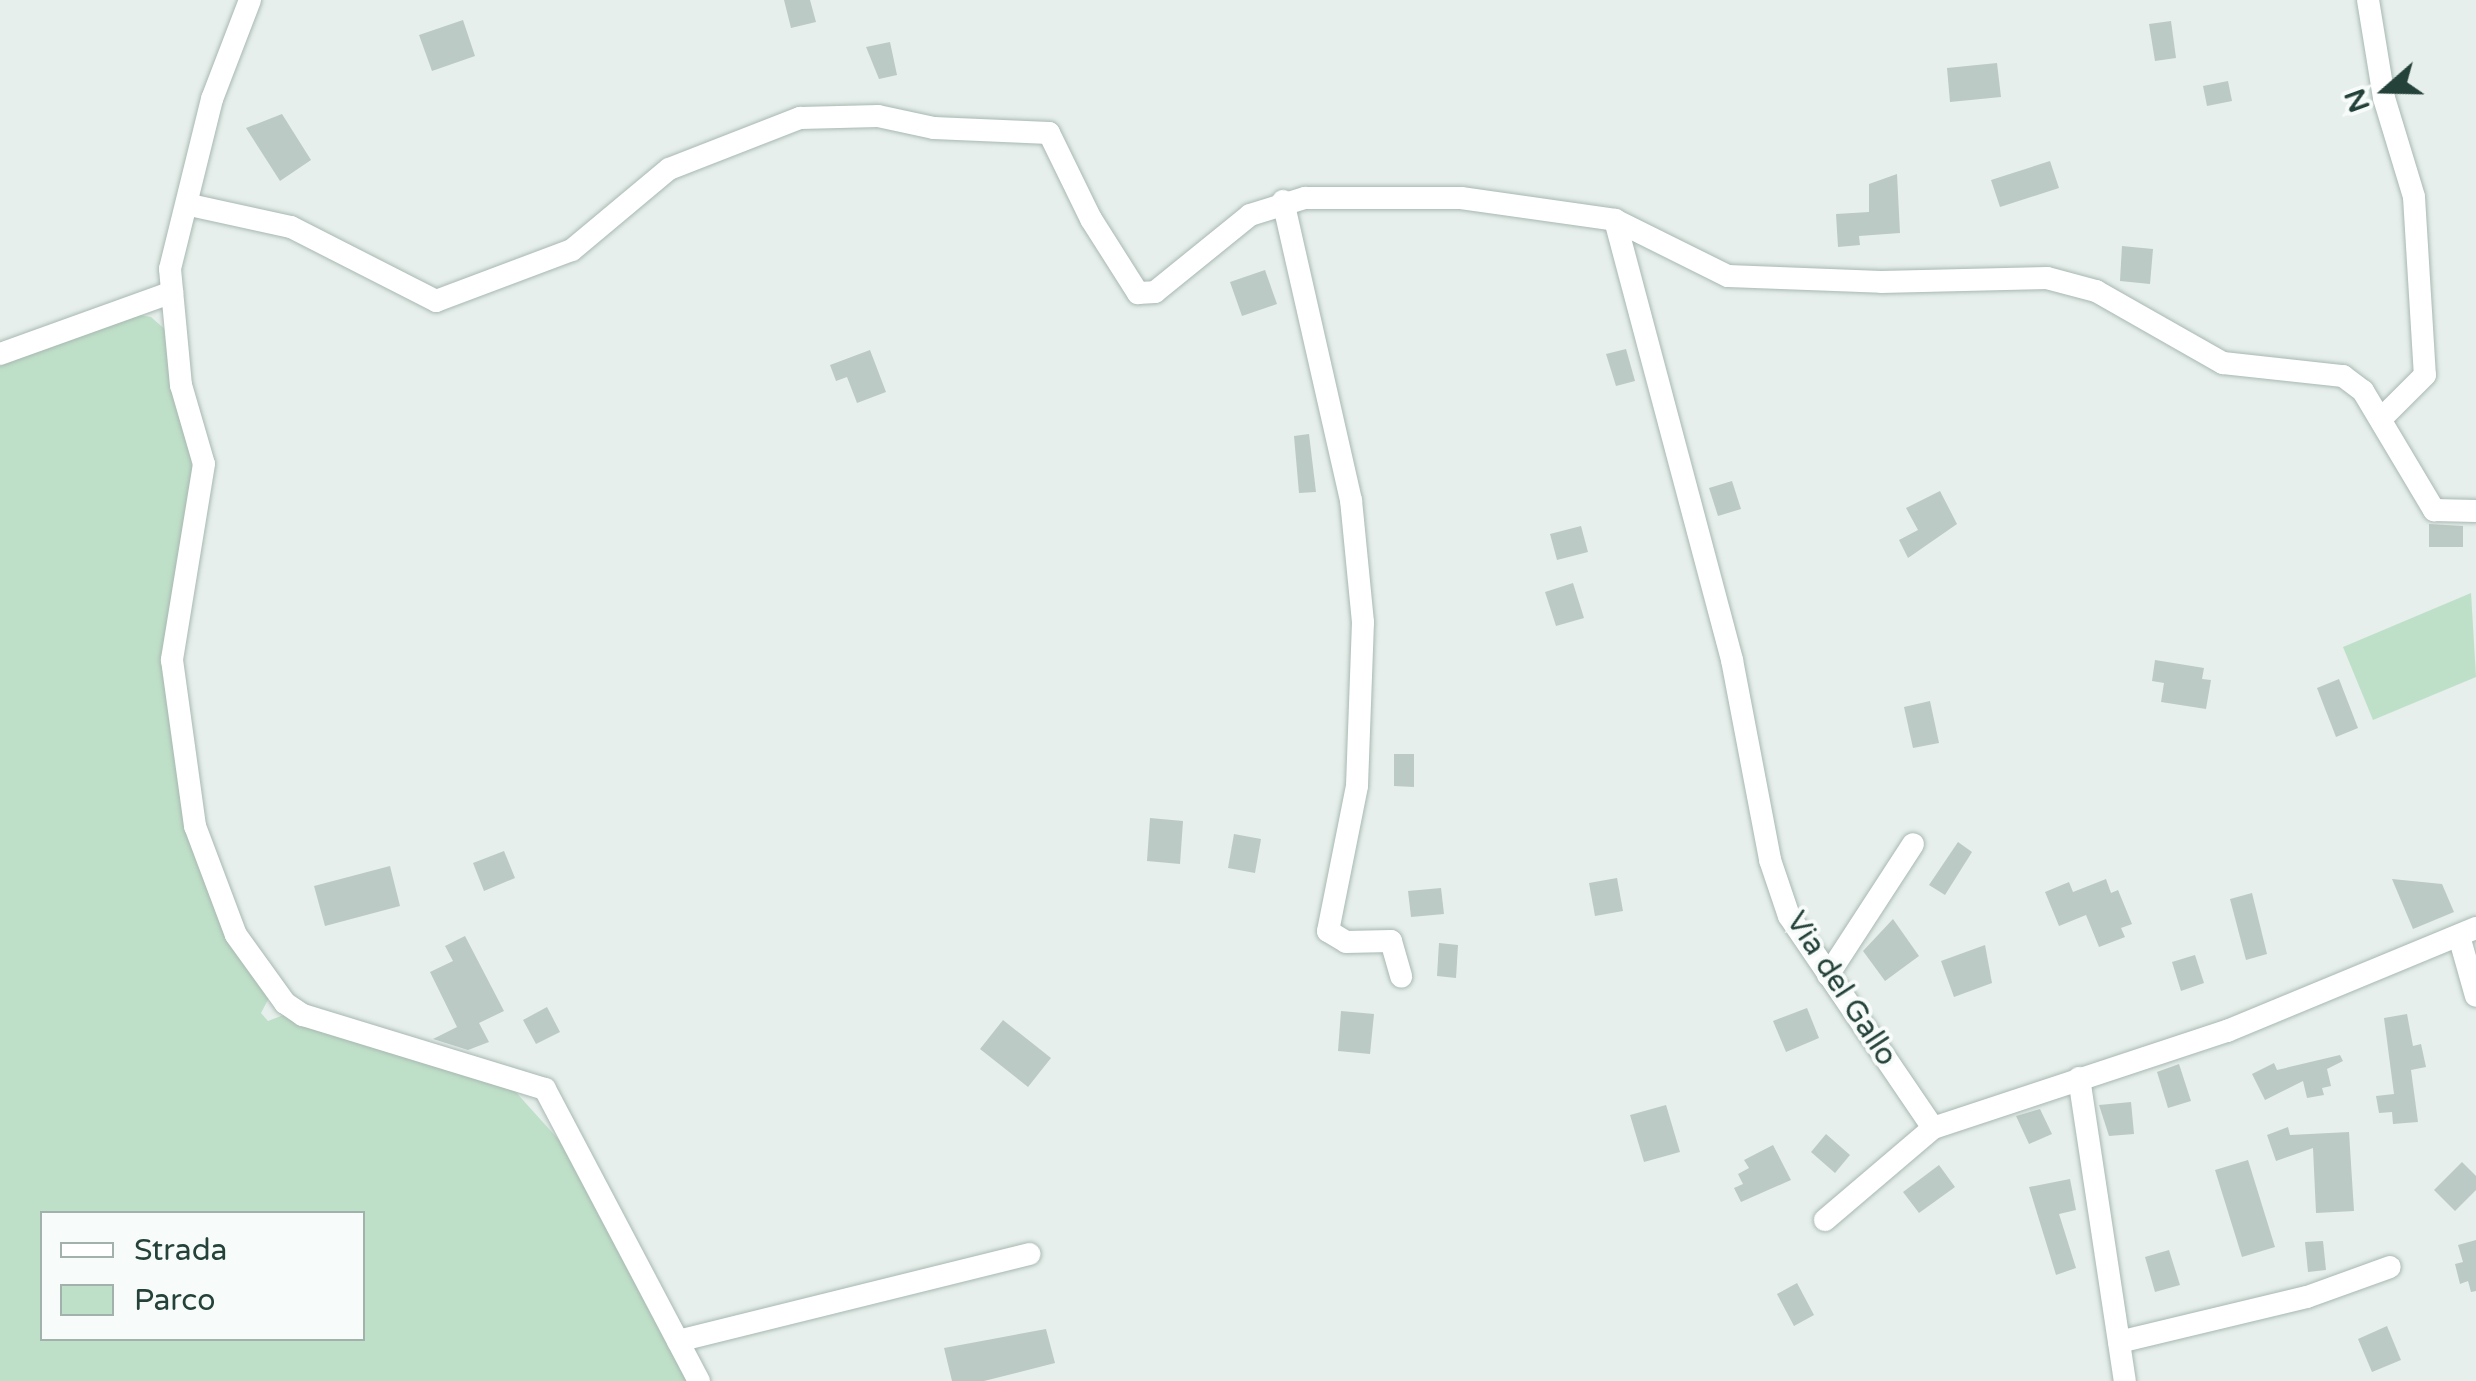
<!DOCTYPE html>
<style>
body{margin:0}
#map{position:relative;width:2476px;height:1381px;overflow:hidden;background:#e6efeb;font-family:"Varela Round",sans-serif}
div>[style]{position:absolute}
.green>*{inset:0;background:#bfe0c8}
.building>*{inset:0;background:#bbcac4}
.roads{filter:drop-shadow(0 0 2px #a8b8b2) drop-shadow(0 0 2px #a8b8b2)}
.minor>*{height:22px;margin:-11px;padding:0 11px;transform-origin:11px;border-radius:11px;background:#fff}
span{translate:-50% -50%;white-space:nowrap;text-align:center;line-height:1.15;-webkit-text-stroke:8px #f7fbf9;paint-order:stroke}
.street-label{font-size:30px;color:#24423a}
.legend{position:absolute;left:40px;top:1211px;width:325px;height:130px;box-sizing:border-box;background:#f7fbf9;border:2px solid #a3b1ad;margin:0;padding:12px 18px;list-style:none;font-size:30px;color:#24423a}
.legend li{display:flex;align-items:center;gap:20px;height:50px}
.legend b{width:50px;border:2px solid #a3b1ad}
.north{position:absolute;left:2336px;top:40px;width:100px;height:100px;-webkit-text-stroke:8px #f7fbf9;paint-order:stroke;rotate:250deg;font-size:28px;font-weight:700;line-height:40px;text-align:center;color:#24423a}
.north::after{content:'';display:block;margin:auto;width:35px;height:45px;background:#24423a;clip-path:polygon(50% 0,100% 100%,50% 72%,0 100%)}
</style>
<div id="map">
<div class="green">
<div style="clip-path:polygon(evenodd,134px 314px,151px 317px,169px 333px,195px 483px,178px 609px,186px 826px,270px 996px,261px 1013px,268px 1021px,286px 1014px,513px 1089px,568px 1150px,691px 1381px,0 1381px,0 361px,134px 314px,42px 1214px,362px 1214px,362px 1338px,42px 1338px,42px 1214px)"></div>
<div style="clip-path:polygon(2471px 593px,2476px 677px,2373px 720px,2343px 647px)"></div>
</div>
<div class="building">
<div style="clip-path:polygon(784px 0,810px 0,816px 22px,791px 28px)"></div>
<div style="clip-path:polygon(463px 20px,475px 56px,432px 71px,419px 35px)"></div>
<div style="clip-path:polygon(2171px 21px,2176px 58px,2155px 61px,2149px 24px)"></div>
<div style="clip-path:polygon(890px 42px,897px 75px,879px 79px,866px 47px)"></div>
<div style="clip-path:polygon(1997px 63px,2001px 97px,1950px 102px,1947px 68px)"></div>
<div style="clip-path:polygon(2228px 81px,2232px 101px,2207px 106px,2203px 86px)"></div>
<div style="clip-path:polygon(282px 114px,311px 160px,280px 181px,246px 128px)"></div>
<div style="clip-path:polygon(2050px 161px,2059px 188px,2000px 207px,1991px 180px)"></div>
<div style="clip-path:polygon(1897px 174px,1900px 233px,1859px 236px,1860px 245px,1838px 247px,1836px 214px,1869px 212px,1869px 184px)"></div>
<div style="clip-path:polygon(2122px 246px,2153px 249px,2150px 284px,2120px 281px)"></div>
<div style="clip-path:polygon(1265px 270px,1277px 304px,1242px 316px,1230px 282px)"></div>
<div style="clip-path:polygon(1626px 349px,1635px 381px,1616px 386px,1606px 354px)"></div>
<div style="clip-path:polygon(870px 350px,886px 392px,857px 403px,847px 377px,836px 381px,830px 365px)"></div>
<div style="clip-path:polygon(1309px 434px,1316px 492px,1299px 493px,1294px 436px)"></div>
<div style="clip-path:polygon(1732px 481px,1741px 509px,1718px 516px,1709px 488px)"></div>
<div style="clip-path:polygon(1940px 491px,1957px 524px,1908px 558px,1899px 540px,1918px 530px,1906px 508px)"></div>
<div style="clip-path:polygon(2429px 524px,2463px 526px,2463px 547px,2429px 547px)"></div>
<div style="clip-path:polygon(1581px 526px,1588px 552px,1557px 560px,1550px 534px)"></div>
<div style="clip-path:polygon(1573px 583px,1584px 618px,1556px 626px,1545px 592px)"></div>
<div style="clip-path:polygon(2155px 660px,2204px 668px,2202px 679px,2211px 680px,2206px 709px,2161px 702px,2164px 683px,2152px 681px)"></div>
<div style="clip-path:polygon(2339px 679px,2358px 728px,2336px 737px,2317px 688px)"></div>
<div style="clip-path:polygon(1930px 701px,1939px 743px,1913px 748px,1904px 707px)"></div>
<div style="clip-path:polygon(1394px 754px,1414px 754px,1414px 787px,1394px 786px)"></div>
<div style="clip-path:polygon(1150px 818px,1183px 821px,1180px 864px,1147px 861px)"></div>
<div style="clip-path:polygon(1234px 834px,1261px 839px,1255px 873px,1228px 868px)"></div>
<div style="clip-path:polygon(1958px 842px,1972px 852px,1945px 895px,1929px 885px)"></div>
<div style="clip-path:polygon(504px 851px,515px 878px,484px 891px,473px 863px)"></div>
<div style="clip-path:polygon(390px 866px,400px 906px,325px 926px,314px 886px)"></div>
<div style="clip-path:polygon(1617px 878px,1623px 911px,1595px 916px,1589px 883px)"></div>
<div style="clip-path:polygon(2106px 879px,2111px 893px,2118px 890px,2132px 924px,2121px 928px,2125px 937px,2099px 947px,2086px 915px,2059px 926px,2045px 892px,2069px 882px,2073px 892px)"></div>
<div style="clip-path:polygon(2392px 879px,2442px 884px,2454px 912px,2413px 929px)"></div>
<div style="clip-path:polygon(1441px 888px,1444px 914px,1411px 917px,1408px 891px)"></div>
<div style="clip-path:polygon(2252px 893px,2267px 954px,2246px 960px,2230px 899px)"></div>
<div style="clip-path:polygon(1893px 919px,1919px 956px,1885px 981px,1863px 951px)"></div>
<div style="clip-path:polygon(465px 936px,504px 1011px,479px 1023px,489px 1042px,468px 1050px,433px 1039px,457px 1027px,430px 972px,453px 961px,445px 946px)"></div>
<div style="clip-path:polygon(1439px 943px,1458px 945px,1456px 978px,1437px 976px)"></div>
<div style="clip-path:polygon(1985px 945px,1992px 983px,1954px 997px,1941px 961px)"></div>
<div style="clip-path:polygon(2195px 955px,2204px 983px,2181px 991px,2172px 962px)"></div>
<div style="clip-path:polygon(547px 1007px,560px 1032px,536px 1044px,523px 1020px)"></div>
<div style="clip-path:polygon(1807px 1008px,1819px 1038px,1786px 1052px,1773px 1021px)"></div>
<div style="clip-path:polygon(1341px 1011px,1374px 1014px,1370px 1054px,1338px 1051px)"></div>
<div style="clip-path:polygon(2407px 1014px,2413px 1046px,2421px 1044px,2426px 1067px,2411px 1070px,2418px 1122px,2393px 1124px,2392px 1112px,2379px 1113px,2376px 1096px,2394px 1094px,2384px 1018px)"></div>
<div style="clip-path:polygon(1003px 1020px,1051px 1058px,1028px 1087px,980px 1049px)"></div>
<div style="clip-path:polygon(2340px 1055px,2343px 1061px,2327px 1069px,2331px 1086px,2322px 1088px,2324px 1095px,2307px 1098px,2303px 1081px,2265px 1100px,2252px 1074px,2274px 1063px,2277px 1070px)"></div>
<div style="clip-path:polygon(2179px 1064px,2191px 1101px,2168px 1108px,2157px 1072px)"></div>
<div style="clip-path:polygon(2131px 1102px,2134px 1134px,2109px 1136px,2099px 1105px)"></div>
<div style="clip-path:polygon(1666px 1105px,1680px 1152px,1644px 1162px,1630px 1115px)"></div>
<div style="clip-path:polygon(2040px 1109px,2052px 1134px,2029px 1144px,2016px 1116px)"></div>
<div style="clip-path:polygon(2288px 1127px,2290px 1135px,2349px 1132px,2354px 1211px,2316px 1213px,2313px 1148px,2276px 1161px,2267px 1135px)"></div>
<div style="clip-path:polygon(1826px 1134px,1850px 1155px,1835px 1173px,1811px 1152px)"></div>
<div style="clip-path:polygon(1773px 1145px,1791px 1180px,1741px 1202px,1734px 1188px,1743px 1184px,1738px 1174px,1749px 1168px,1744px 1160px)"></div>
<div style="clip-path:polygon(2248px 1160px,2275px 1247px,2242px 1257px,2215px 1170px)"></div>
<div style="clip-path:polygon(2462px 1162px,2476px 1176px,2476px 1190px,2455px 1211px,2434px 1190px)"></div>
<div style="clip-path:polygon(1939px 1165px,1955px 1187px,1919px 1213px,1903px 1192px)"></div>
<div style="clip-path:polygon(2070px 1179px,2076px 1210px,2059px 1214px,2076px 1268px,2056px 1275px,2029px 1187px)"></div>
<div style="clip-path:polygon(2476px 1240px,2476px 1291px,2471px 1292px,2468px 1281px,2460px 1284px,2455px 1264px,2463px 1262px,2458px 1245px)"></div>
<div style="clip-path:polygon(2323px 1241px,2326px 1270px,2308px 1272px,2305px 1242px)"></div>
<div style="clip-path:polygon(2169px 1250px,2180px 1285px,2155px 1292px,2145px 1257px)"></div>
<div style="clip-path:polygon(1797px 1283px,1814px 1315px,1794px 1326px,1777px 1294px)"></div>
<div style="clip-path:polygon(2387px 1326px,2401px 1360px,2372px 1372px,2358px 1339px)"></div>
<div style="clip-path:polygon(1046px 1329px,1055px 1363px,984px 1381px,952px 1381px,944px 1348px)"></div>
</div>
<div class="roads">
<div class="minor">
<div style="left:250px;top:0;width:106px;rotate:111deg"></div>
<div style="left:212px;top:99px;width:175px;rotate:103.9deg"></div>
<div style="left:170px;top:269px;width:117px;rotate:84.6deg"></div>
<div style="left:181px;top:385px;width:82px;rotate:73.8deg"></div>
<div style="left:204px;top:464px;width:199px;rotate:99.3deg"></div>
<div style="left:172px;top:660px;width:168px;rotate:82.1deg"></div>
<div style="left:195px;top:826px;width:116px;rotate:69.4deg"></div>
<div style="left:236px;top:935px;width:84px;rotate:54.2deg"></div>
<div style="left:285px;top:1003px;width:22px;rotate:34deg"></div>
<div style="left:303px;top:1015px;width:253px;rotate:17deg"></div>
<div style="left:545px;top:1089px;width:330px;rotate:62.2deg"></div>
<div style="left:2368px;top:0;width:99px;rotate:80.7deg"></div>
<div style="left:2384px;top:98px;width:103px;rotate:73.1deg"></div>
<div style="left:2414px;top:197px;width:178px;rotate:86.5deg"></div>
<div style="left:2425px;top:375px;width:62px;rotate:135deg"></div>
<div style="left:1283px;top:201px;width:307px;rotate:77.2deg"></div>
<div style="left:1351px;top:500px;width:123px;rotate:84.4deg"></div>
<div style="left:1363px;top:622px;width:164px;rotate:92.1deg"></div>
<div style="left:1357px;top:786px;width:148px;rotate:101.3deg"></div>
<div style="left:1328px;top:931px;width:21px;rotate:31deg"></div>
<div style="left:1346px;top:942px;width:45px;rotate:-1.3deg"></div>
<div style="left:1391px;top:941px;width:37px;rotate:74deg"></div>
<div style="left:190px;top:205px;width:103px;rotate:12.3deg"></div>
<div style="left:291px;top:227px;width:163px;rotate:27deg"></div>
<div style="left:436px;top:301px;width:145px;rotate:-20.6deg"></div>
<div style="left:572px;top:250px;width:126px;rotate:-39.9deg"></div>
<div style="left:669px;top:169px;width:141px;rotate:-21.3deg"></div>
<div style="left:800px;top:118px;width:78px;rotate:-1.5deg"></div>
<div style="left:878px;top:116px;width:57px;rotate:12.1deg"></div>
<div style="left:934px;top:128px;width:115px;rotate:2.5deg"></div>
<div style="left:1049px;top:133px;width:96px;rotate:64deg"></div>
<div style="left:1091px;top:219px;width:88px;rotate:57.6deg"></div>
<div style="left:1138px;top:293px;width:17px;rotate:-3deg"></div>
<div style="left:1155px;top:292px;width:122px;rotate:-39deg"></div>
<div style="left:1250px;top:215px;width:58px;rotate:-17.2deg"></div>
<div style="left:1305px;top:198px;width:156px"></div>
<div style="left:1461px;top:198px;width:156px;rotate:8.1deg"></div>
<div style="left:1615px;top:220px;width:126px;rotate:26.4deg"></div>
<div style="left:1728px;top:276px;width:153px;rotate:2.2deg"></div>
<div style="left:1881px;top:282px;width:166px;rotate:-1.4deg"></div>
<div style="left:2047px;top:278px;width:51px;rotate:14.9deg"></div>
<div style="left:2096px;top:291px;width:146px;rotate:29.6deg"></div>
<div style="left:2223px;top:363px;width:121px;rotate:6.2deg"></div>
<div style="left:2343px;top:376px;width:25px;rotate:37deg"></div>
<div style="left:2363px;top:391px;width:139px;rotate:59.2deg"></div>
<div style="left:2434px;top:510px;width:42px;rotate:1.4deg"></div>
<div style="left:1615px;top:220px;width:455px;rotate:75.1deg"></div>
<div style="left:1732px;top:660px;width:204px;rotate:79.2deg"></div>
<div style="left:1770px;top:860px;width:59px;rotate:71.3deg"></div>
<div style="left:1789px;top:916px;width:256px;rotate:55.8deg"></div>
<div style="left:1933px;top:1128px;width:310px;rotate:-18.3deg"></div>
<div style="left:2227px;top:1031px;width:269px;rotate:-22.5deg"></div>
<div style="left:0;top:354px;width:183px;rotate:-19.8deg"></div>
<div style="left:2459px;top:936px;width:62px;rotate:74.2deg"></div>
<div style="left:1828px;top:975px;width:156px;rotate:-57deg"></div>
<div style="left:2079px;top:1078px;width:306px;rotate:81.4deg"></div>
<div style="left:1825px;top:1220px;width:142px;rotate:-40.4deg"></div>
<div style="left:678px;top:1341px;width:362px;rotate:-13.9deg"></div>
<div style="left:2119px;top:1342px;width:193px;rotate:-13.5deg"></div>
<div style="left:2307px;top:1297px;width:88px;rotate:-19.9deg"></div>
</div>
</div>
<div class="street-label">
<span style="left:1841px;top:989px;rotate:57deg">Via del Gallo</span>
</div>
<ul class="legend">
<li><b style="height:12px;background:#fff"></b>Strada</li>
<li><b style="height:28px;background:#bfe0c8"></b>Parco</li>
</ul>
<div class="north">N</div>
</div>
